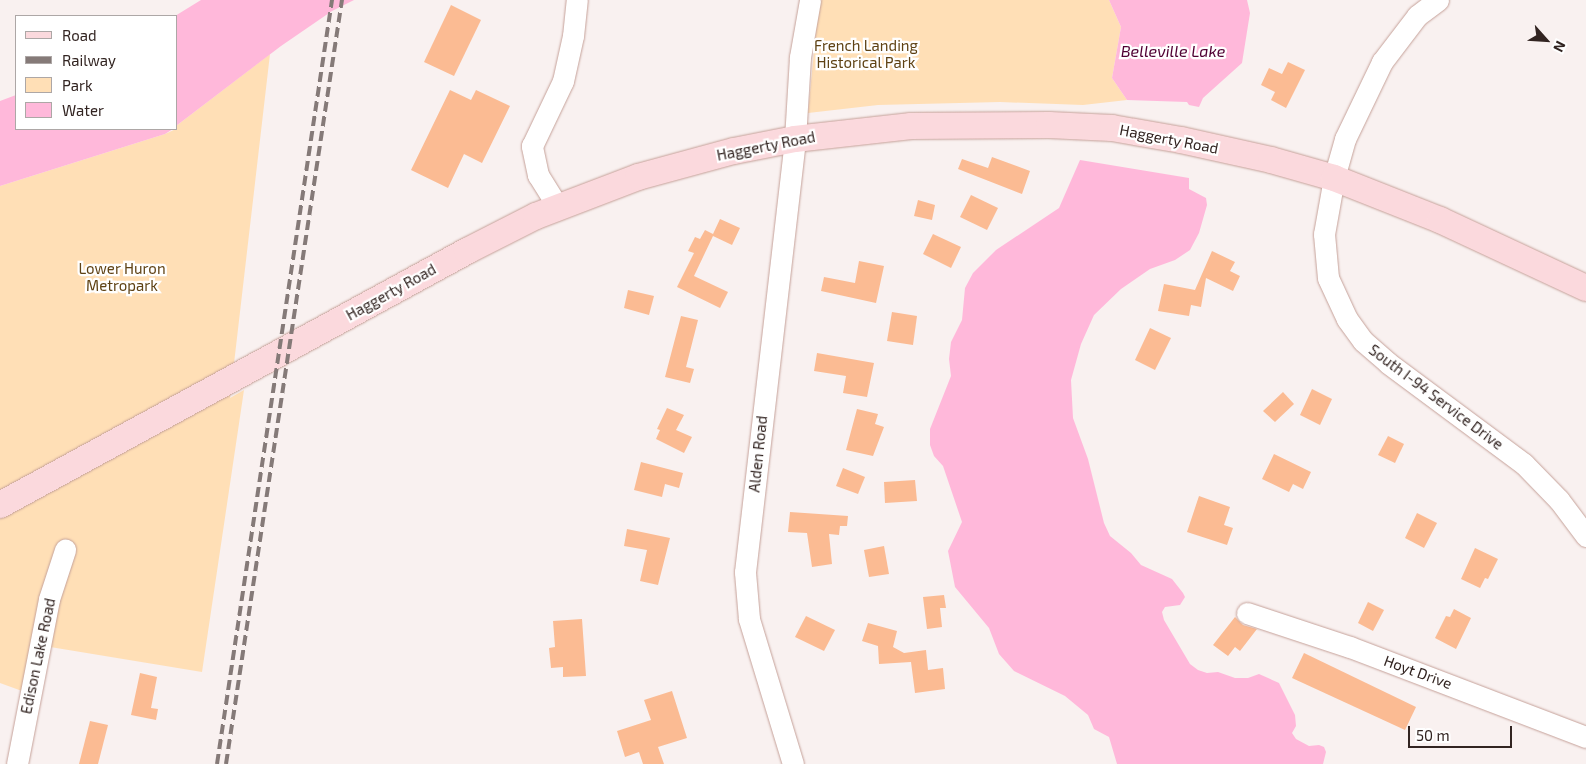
<!DOCTYPE html>
<style>
body{margin:0}
#map{position:relative;width:1586px;height:764px;overflow:hidden;background:#f9f1f0;font-family:"Exo 2",sans-serif}
div>[style]{position:absolute}
.green>*{inset:0;background:#ffdfb6}
.water>*{inset:0;background:#ffb8da}
.building>*{inset:0;background:#fbbb93}
.roads{filter:drop-shadow(0 0 1px #c5a199) drop-shadow(0 0 1px #c5a199)}
.minor>*{height:21px;margin:-10.5px;padding:0 10.5px;transform-origin:10.5px;border-radius:10.5px;background:#fff}
.major>*{height:26px;margin:-13px;padding:0 13px;transform-origin:13px;border-radius:13px;background:#fbd9dd}
.rail>*{height:4px;margin-top:-2px;transform-origin:0;background:repeating-linear-gradient(90deg,#857a78 0 10px,transparent 0 15px)}
span{translate:-50% -50%;white-space:nowrap;text-align:center;line-height:1.15;-webkit-text-stroke:4.5px #fff;paint-order:stroke}
.park-label{font-size:15px;color:#5f4214}
.street-label{font-size:15px;color:#322421}
.water-label{font-size:16px;color:#500033;font-style:italic}
.legend{position:absolute;left:15px;top:15px;width:162px;height:115px;box-sizing:border-box;background:#fff;border:1px solid #ada7a6;margin:0;padding:6px 9px;list-style:none;font-size:15px;color:#322421}
.legend li{display:flex;align-items:center;gap:10px;height:25px}
.legend b{width:25px;border:1px solid #ada7a6}
.north{position:absolute;left:1521px;top:15px;width:50px;height:50px;-webkit-text-stroke:4px #fff;paint-order:stroke;rotate:116deg;font-size:14px;font-weight:700;line-height:20px;text-align:center;color:#322421}
.north::after{content:'';display:block;margin:auto;width:18px;height:22px;background:#322421;clip-path:polygon(50% 0,100% 100%,50% 72%,0 100%)}
.scale{position:absolute;left:1408px;top:726px;width:104px;height:22px;box-sizing:border-box;border:2px solid #322421;border-top:0;padding-left:6px;font-size:15px;line-height:18px;white-space:nowrap;color:#322421;-webkit-text-stroke:4px #fff;paint-order:stroke}
</style>
<div id="map">
<div class="green">
<div style="clip-path:polygon(819px 0,1109px 0,1121px 27px,1112px 78px,1127px 100px,1083px 105px,1000px 102px,878px 105px,808px 113px)"></div>
<div style="clip-path:polygon(270px 54px,230px 398px,244px 390px,202px 672px,32px 644px,22px 691px,0 683px,0 186px,165px 134px,176px 129px,176px 126px)"></div>
</div>
<div class="water">
<div style="clip-path:polygon(201px 0,354px 0,332px 11px,281px 46px,176px 126px,175px 16px)"></div>
<div style="clip-path:polygon(1109px 0,1247px 0,1250px 13px,1242px 63px,1203px 98px,1199px 107px,1189px 105px,1187px 102px,1127px 100px,1112px 78px,1121px 27px)"></div>
<div style="clip-path:polygon(16px 95px,16px 129px,173px 129px,165px 134px,0 186px,0 101px)"></div>
<div style="clip-path:polygon(1080px 160px,1189px 178px,1189px 189px,1206px 198px,1207px 205px,1199px 233px,1190px 250px,1175px 260px,1150px 269px,1121px 289px,1094px 315px,1081px 344px,1071px 380px,1073px 418px,1088px 459px,1104px 523px,1110px 536px,1131px 553px,1141px 565px,1172px 579px,1183px 593px,1185px 597px,1180px 605px,1165px 607px,1162px 612px,1164px 620px,1190px 664px,1198px 670px,1207px 673px,1218px 672px,1235px 678px,1248px 678px,1259px 674px,1279px 683px,1295px 715px,1296px 726px,1292px 733px,1296px 739px,1309px 746px,1319px 745px,1324px 747px,1326px 752px,1323px 764px,1117px 764px,1109px 737px,1094px 729px,1088px 715px,1065px 696px,1014px 671px,999px 654px,989px 628px,955px 587px,948px 551px,962px 522px,943px 466px,934px 456px,930px 445px,930px 429px,951px 376px,949px 359px,951px 342px,962px 320px,965px 288px,973px 273px,996px 250px,1059px 208px)"></div>
</div>
<div class="building">
<div style="clip-path:polygon(451px 5px,481px 20px,454px 76px,424px 62px)"></div>
<div style="clip-path:polygon(1288px 62px,1305px 70px,1286px 108px,1271px 100px,1275px 92px,1261px 85px,1269px 68px,1282px 74px)"></div>
<div style="clip-path:polygon(450px 90px,471px 100px,476px 90px,510px 106px,482px 163px,464px 154px,448px 188px,411px 170px)"></div>
<div style="clip-path:polygon(992px 157px,1030px 171px,1022px 194px,958px 169px,962px 159px,988px 168px)"></div>
<div style="clip-path:polygon(971px 195px,998px 208px,987px 230px,960px 217px)"></div>
<div style="clip-path:polygon(918px 200px,935px 205px,932px 220px,914px 216px)"></div>
<div style="clip-path:polygon(720px 219px,740px 228px,732px 245px,713px 236px,694px 276px,728px 292px,720px 308px,677px 287px,694px 253px,688px 251px,695px 237px,700px 239px,705px 230px,713px 234px)"></div>
<div style="clip-path:polygon(933px 234px,961px 247px,951px 268px,923px 254px)"></div>
<div style="clip-path:polygon(1212px 251px,1235px 262px,1230px 271px,1240px 276px,1233px 291px,1206px 278px,1201px 307px,1191px 305px,1189px 316px,1158px 311px,1164px 284px,1195px 290px)"></div>
<div style="clip-path:polygon(859px 261px,884px 266px,876px 303px,821px 291px,824px 277px,855px 283px)"></div>
<div style="clip-path:polygon(628px 290px,654px 296px,649px 315px,624px 308px)"></div>
<div style="clip-path:polygon(892px 312px,917px 316px,913px 345px,887px 341px)"></div>
<div style="clip-path:polygon(681px 316px,698px 320px,686px 367px,694px 369px,690px 383px,665px 377px)"></div>
<div style="clip-path:polygon(1150px 328px,1171px 338px,1155px 370px,1135px 360px)"></div>
<div style="clip-path:polygon(817px 353px,874px 363px,867px 397px,843px 393px,846px 376px,814px 371px)"></div>
<div style="clip-path:polygon(1312px 389px,1332px 399px,1320px 425px,1300px 415px)"></div>
<div style="clip-path:polygon(1283px 392px,1294px 404px,1275px 422px,1263px 411px)"></div>
<div style="clip-path:polygon(667px 408px,684px 415px,676px 430px,692px 437px,684px 453px,656px 439px,660px 430px,657px 429px)"></div>
<div style="clip-path:polygon(857px 409px,878px 414px,875px 424px,884px 427px,873px 456px,846px 450px)"></div>
<div style="clip-path:polygon(1388px 436px,1404px 444px,1395px 463px,1378px 455px)"></div>
<div style="clip-path:polygon(1274px 454px,1311px 472px,1303px 489px,1293px 484px,1289px 492px,1262px 479px)"></div>
<div style="clip-path:polygon(641px 462px,683px 473px,679px 488px,665px 484px,662px 497px,634px 490px)"></div>
<div style="clip-path:polygon(843px 468px,865px 477px,858px 494px,836px 486px)"></div>
<div style="clip-path:polygon(915px 480px,917px 501px,885px 503px,884px 482px)"></div>
<div style="clip-path:polygon(1199px 496px,1230px 507px,1224px 525px,1233px 528px,1227px 545px,1187px 532px)"></div>
<div style="clip-path:polygon(790px 512px,848px 516px,847px 526px,840px 526px,839px 535px,829px 534px,832px 564px,812px 567px,807px 533px,788px 532px)"></div>
<div style="clip-path:polygon(1417px 513px,1437px 523px,1424px 548px,1405px 538px)"></div>
<div style="clip-path:polygon(627px 529px,670px 538px,658px 585px,640px 581px,647px 550px,624px 546px)"></div>
<div style="clip-path:polygon(884px 546px,889px 574px,869px 577px,864px 550px)"></div>
<div style="clip-path:polygon(1475px 548px,1498px 559px,1488px 579px,1485px 578px,1480px 588px,1461px 579px)"></div>
<div style="clip-path:polygon(944px 595px,946px 608px,940px 608px,942px 627px,927px 629px,923px 597px)"></div>
<div style="clip-path:polygon(1368px 602px,1384px 610px,1373px 631px,1358px 623px)"></div>
<div style="clip-path:polygon(1454px 609px,1471px 618px,1456px 649px,1435px 638px,1446px 616px,1450px 617px)"></div>
<div style="clip-path:polygon(806px 616px,835px 630px,824px 651px,795px 637px)"></div>
<div style="clip-path:polygon(1235px 617px,1243px 625px,1257px 629px,1240px 651px,1235px 647px,1228px 656px,1213px 645px)"></div>
<div style="clip-path:polygon(582px 619px,586px 676px,563px 677px,563px 667px,551px 668px,549px 648px,555px 647px,553px 621px)"></div>
<div style="clip-path:polygon(868px 623px,897px 631px,893px 647px,904px 653px,926px 650px,928px 670px,943px 668px,945px 689px,915px 693px,911px 662px,879px 664px,878px 646px,862px 641px)"></div>
<div style="clip-path:polygon(1304px 653px,1416px 707px,1405px 730px,1292px 678px)"></div>
<div style="clip-path:polygon(140px 673px,157px 677px,151px 708px,158px 709px,156px 720px,131px 715px)"></div>
<div style="clip-path:polygon(672px 691px,687px 738px,658px 747px,664px 764px,643px 764px,639px 752px,625px 757px,617px 731px,651px 720px,644px 700px)"></div>
<div style="clip-path:polygon(90px 721px,108px 725px,98px 764px,79px 764px)"></div>
</div>
<div class="roads">
<div class="minor">
<div style="left:1438px;top:0;width:26px;rotate:143deg"></div>
<div style="left:1417px;top:16px;width:58px;rotate:127.3deg"></div>
<div style="left:1382px;top:62px;width:85px;rotate:115.7deg"></div>
<div style="left:1345px;top:139px;width:41px;rotate:105.8deg"></div>
<div style="left:1334px;top:178px;width:57px;rotate:100.1deg"></div>
<div style="left:1324px;top:234px;width:44px;rotate:84.8deg"></div>
<div style="left:1328px;top:278px;width:45px;rotate:65.1deg"></div>
<div style="left:1347px;top:319px;width:27px;rotate:54deg"></div>
<div style="left:1363px;top:341px;width:33px;rotate:41deg"></div>
<div style="left:1388px;top:363px;width:169px;rotate:36.6deg"></div>
<div style="left:1524px;top:464px;width:50px;rotate:45.8deg"></div>
<div style="left:1559px;top:500px;width:45px;rotate:53.1deg"></div>
<div style="left:558px;top:207px;width:38px;rotate:-122deg"></div>
<div style="left:538px;top:175px;width:30px;rotate:-102deg"></div>
<div style="left:532px;top:146px;width:72px;rotate:-64.5deg"></div>
<div style="left:563px;top:81px;width:46px;rotate:-77.5deg"></div>
<div style="left:573px;top:36px;width:36px;rotate:-84deg"></div>
<div style="left:1247px;top:613px;width:108px;rotate:18.3deg"></div>
<div style="left:1350px;top:647px;width:253px;rotate:20.9deg"></div>
<div style="left:17px;top:764px;width:168px;rotate:-79deg"></div>
<div style="left:49px;top:599px;width:52px;rotate:-71.9deg"></div>
<div style="left:793px;top:764px;width:152px;rotate:-106.9deg"></div>
<div style="left:749px;top:619px;width:47px;rotate:-94.9deg"></div>
<div style="left:745px;top:572px;width:436px;rotate:-83.4deg"></div>
<div style="left:795px;top:139px;width:82px;rotate:-86.5deg"></div>
<div style="left:800px;top:57px;width:58px;rotate:-80deg"></div>
</div>
<div class="major">
<div style="left:0;top:505px;width:532px;rotate:-28.54deg"></div>
<div style="left:467px;top:251px;width:77px;rotate:-26.9deg"></div>
<div style="left:536px;top:216px;width:109px;rotate:-20.9deg"></div>
<div style="left:638px;top:177px;width:99px;rotate:-15.2deg"></div>
<div style="left:734px;top:151px;width:62px;rotate:-11.1deg"></div>
<div style="left:795px;top:139px;width:117px;rotate:-6.4deg"></div>
<div style="left:911px;top:126px;width:138px;rotate:-0.4deg"></div>
<div style="left:1049px;top:125px;width:63px;rotate:2.7deg"></div>
<div style="left:1112px;top:128px;width:70px;rotate:9.9deg"></div>
<div style="left:1181px;top:140px;width:92px;rotate:12.5deg"></div>
<div style="left:1271px;top:160px;width:66px;rotate:15.9deg"></div>
<div style="left:1334px;top:178px;width:114px;rotate:21.6deg"></div>
<div style="left:1440px;top:220px;width:161px;rotate:25deg"></div>
</div>
</div>
<div class="rail">
<div style="left:217px;top:764px;width:773px;rotate:-81.44deg"></div>
<div style="left:226px;top:764px;width:773px;rotate:-81.37deg"></div>
</div>
<div class="park-label">
<span style="left:866px;top:54px">French Landing<br>Historical Park</span>
<span style="left:122px;top:277px">Lower Huron<br>Metropark</span>
</div>
<div class="street-label">
<span style="left:1169px;top:139px;rotate:11deg">Haggerty Road</span>
<span style="left:766px;top:146px;rotate:-11deg">Haggerty Road</span>
<span style="left:391px;top:292px;rotate:-29deg">Haggerty Road</span>
<span style="left:1436px;top:397px;rotate:37deg">South I-94 Service Drive</span>
<span style="left:758px;top:454px;rotate:-84deg">Alden Road</span>
<span style="left:38px;top:656px;rotate:-78deg">Edison Lake Road</span>
<span style="left:1418px;top:672px;rotate:20deg">Hoyt Drive</span>
</div>
<div class="water-label">
<span style="left:1173px;top:51px">Belleville Lake</span>
</div>
<ul class="legend">
<li><b style="height:6px;background:#fbd9dd"></b>Road</li>
<li><b style="height:6px;background:#857a78"></b>Railway</li>
<li><b style="height:14px;background:#ffdfb6"></b>Park</li>
<li><b style="height:14px;background:#ffb8da"></b>Water</li>
</ul>
<div class="north">N</div>
<div class="scale">50 m</div>
</div>
